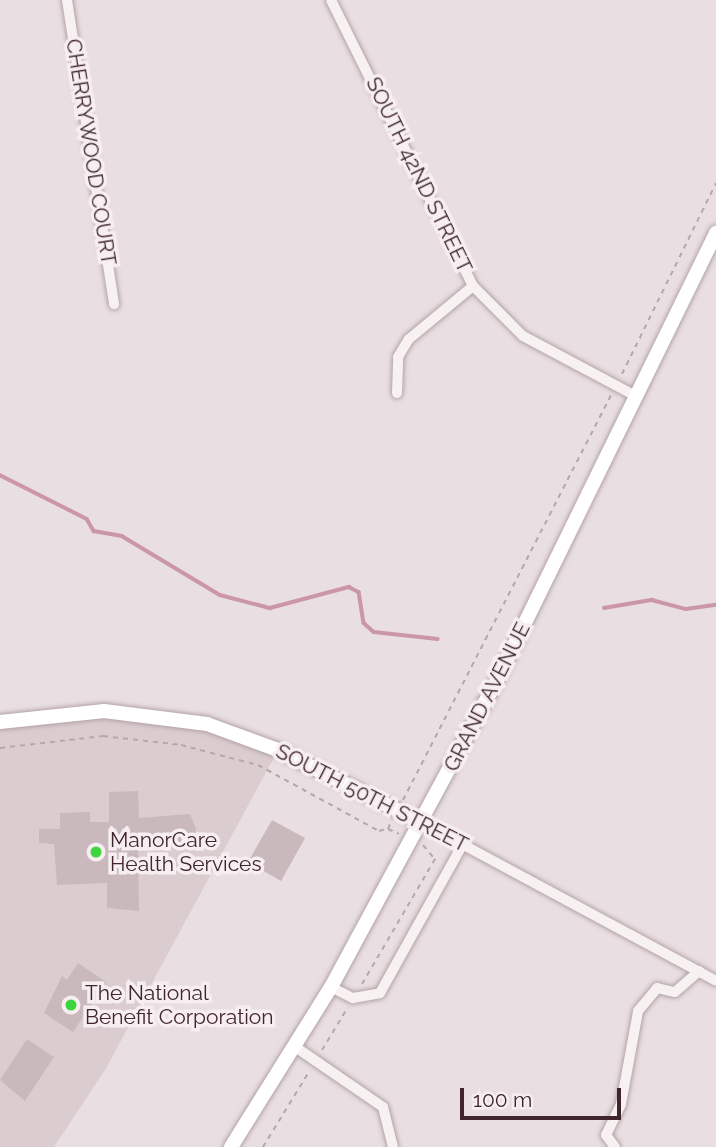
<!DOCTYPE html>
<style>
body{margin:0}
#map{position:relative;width:716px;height:1147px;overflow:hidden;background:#e9dee1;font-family:Raleway,sans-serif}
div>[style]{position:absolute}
.built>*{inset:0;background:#dbcccf}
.stream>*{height:3.5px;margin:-1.75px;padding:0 1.75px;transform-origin:1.75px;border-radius:1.75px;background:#cb97a8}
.building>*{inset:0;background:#c9b8bc}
.path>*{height:2px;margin-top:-1px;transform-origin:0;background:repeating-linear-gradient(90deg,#b5a8ab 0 5px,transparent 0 10px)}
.roads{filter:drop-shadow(0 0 2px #b3a3a7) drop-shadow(0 0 2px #b3a3a7)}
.minor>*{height:10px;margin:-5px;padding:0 5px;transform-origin:5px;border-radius:5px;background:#f7f1f2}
.major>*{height:14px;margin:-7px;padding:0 7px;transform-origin:7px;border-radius:7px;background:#fff}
.dots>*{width:19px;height:19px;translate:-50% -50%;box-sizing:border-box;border:4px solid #f6eef0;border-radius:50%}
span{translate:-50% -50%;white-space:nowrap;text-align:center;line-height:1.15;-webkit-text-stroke:7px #f6eef0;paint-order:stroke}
.street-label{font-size:21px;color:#40262c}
.poi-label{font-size:21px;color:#40262c}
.left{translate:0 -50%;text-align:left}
.scale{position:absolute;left:460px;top:1088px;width:161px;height:32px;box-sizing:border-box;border:4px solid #40262c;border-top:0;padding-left:9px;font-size:21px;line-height:24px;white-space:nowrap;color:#40262c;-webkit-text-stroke:5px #f6eef0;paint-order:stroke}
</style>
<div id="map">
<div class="built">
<div style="clip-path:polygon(138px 712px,278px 750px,105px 1070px,54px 1147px,0 1147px,0 722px)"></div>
</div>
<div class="stream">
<div style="left:0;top:475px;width:97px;rotate:26.8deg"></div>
<div style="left:87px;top:519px;width:14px;rotate:60deg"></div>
<div style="left:94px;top:531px;width:28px;rotate:10deg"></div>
<div style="left:122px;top:536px;width:114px;rotate:31deg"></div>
<div style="left:220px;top:595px;width:52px;rotate:14.6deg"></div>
<div style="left:270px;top:608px;width:82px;rotate:-14.9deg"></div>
<div style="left:349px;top:587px;width:11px;rotate:27deg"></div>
<div style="left:359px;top:592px;width:31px;rotate:81deg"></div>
<div style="left:364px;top:623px;width:13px;rotate:42deg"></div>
<div style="left:374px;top:632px;width:64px;rotate:6.2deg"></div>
<div style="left:604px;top:608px;width:49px;rotate:-9.5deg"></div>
<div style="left:652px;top:600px;width:35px;rotate:15deg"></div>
<div style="left:686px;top:609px;width:30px;rotate:-8deg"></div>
</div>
<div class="building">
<div style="clip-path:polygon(138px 791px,139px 818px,190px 814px,196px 829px,191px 846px,138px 848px,139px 911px,107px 908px,107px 883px,57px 885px,54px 844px,39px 843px,39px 829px,60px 829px,60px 813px,90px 812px,90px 822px,109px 822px,109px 792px)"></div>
<div style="clip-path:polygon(272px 820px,305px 838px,281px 881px,248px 862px)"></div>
<div style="clip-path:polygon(78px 963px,106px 982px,73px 1032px,44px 1013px,62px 976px,67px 980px)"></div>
<div style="clip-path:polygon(27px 1039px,54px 1057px,25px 1101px,0 1080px)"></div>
</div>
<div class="path">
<div style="left:622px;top:374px;width:213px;rotate:-63.8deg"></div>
<div style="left:0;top:748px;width:104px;rotate:-6.6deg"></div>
<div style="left:103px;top:736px;width:79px;rotate:6.6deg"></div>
<div style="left:181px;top:745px;width:80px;rotate:14.6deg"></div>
<div style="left:258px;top:765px;width:138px;rotate:28.6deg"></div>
<div style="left:379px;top:831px;width:8px;rotate:-14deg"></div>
<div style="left:403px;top:800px;width:455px;rotate:-62.8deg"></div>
<div style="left:388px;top:829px;width:10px;rotate:-66deg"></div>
<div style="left:388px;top:829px;width:12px;rotate:24deg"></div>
<div style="left:423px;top:845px;width:17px;rotate:50deg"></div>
<div style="left:362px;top:984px;width:145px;rotate:-59.7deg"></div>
<div style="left:322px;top:1050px;width:50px;rotate:-58.8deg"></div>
<div style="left:263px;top:1147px;width:90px;rotate:-58.6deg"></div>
</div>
<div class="roads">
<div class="minor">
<div style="left:67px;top:0;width:308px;rotate:81.2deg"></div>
<div style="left:331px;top:0;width:319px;rotate:63.6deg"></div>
<div style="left:473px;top:286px;width:71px;rotate:45deg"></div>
<div style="left:523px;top:336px;width:128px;rotate:28deg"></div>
<div style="left:397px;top:393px;width:36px;rotate:-88deg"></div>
<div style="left:398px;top:357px;width:21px;rotate:-59deg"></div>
<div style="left:409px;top:339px;width:83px;rotate:-39.6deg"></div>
<div style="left:421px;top:822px;width:335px;rotate:28.3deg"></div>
<div style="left:331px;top:987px;width:25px;rotate:27deg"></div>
<div style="left:353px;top:998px;width:27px;rotate:-10deg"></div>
<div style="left:380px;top:993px;width:171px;rotate:-60.9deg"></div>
<div style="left:294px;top:1046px;width:108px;rotate:34.4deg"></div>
<div style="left:383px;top:1107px;width:41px;rotate:76deg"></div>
<div style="left:615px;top:1147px;width:15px;rotate:-127deg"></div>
<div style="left:606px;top:1135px;width:34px;rotate:-64deg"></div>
<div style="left:621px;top:1104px;width:95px;rotate:-79.6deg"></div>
<div style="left:638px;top:1011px;width:30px;rotate:-50deg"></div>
<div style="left:657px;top:988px;width:18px;rotate:13deg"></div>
<div style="left:675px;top:992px;width:32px;rotate:-41deg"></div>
</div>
<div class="major">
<div style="left:0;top:722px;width:105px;rotate:-6deg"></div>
<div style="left:104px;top:711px;width:104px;rotate:7.2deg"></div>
<div style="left:207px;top:724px;width:76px;rotate:20.1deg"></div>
<div style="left:278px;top:750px;width:160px;rotate:26.7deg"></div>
<div style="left:231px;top:1147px;width:189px;rotate:-58deg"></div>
<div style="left:331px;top:987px;width:351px;rotate:-61.6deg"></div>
<div style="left:498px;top:678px;width:496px;rotate:-63.9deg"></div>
</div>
</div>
<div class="dots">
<div style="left:96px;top:852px;background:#3cd53e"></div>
<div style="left:71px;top:1005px;background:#3cd53e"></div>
</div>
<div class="street-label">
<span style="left:91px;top:152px;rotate:81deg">CHERRYWOOD COURT</span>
<span style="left:419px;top:175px;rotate:64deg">SOUTH 42ND STREET</span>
<span style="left:487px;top:697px;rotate:-63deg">GRAND AVENUE</span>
<span style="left:372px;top:798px;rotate:27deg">SOUTH 50TH STREET</span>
</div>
<div class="poi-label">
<span class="left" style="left:110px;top:852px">ManorCare<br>Health Services</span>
<span class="left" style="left:85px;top:1005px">The National<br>Benefit Corporation</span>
</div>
<div class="scale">100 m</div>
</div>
